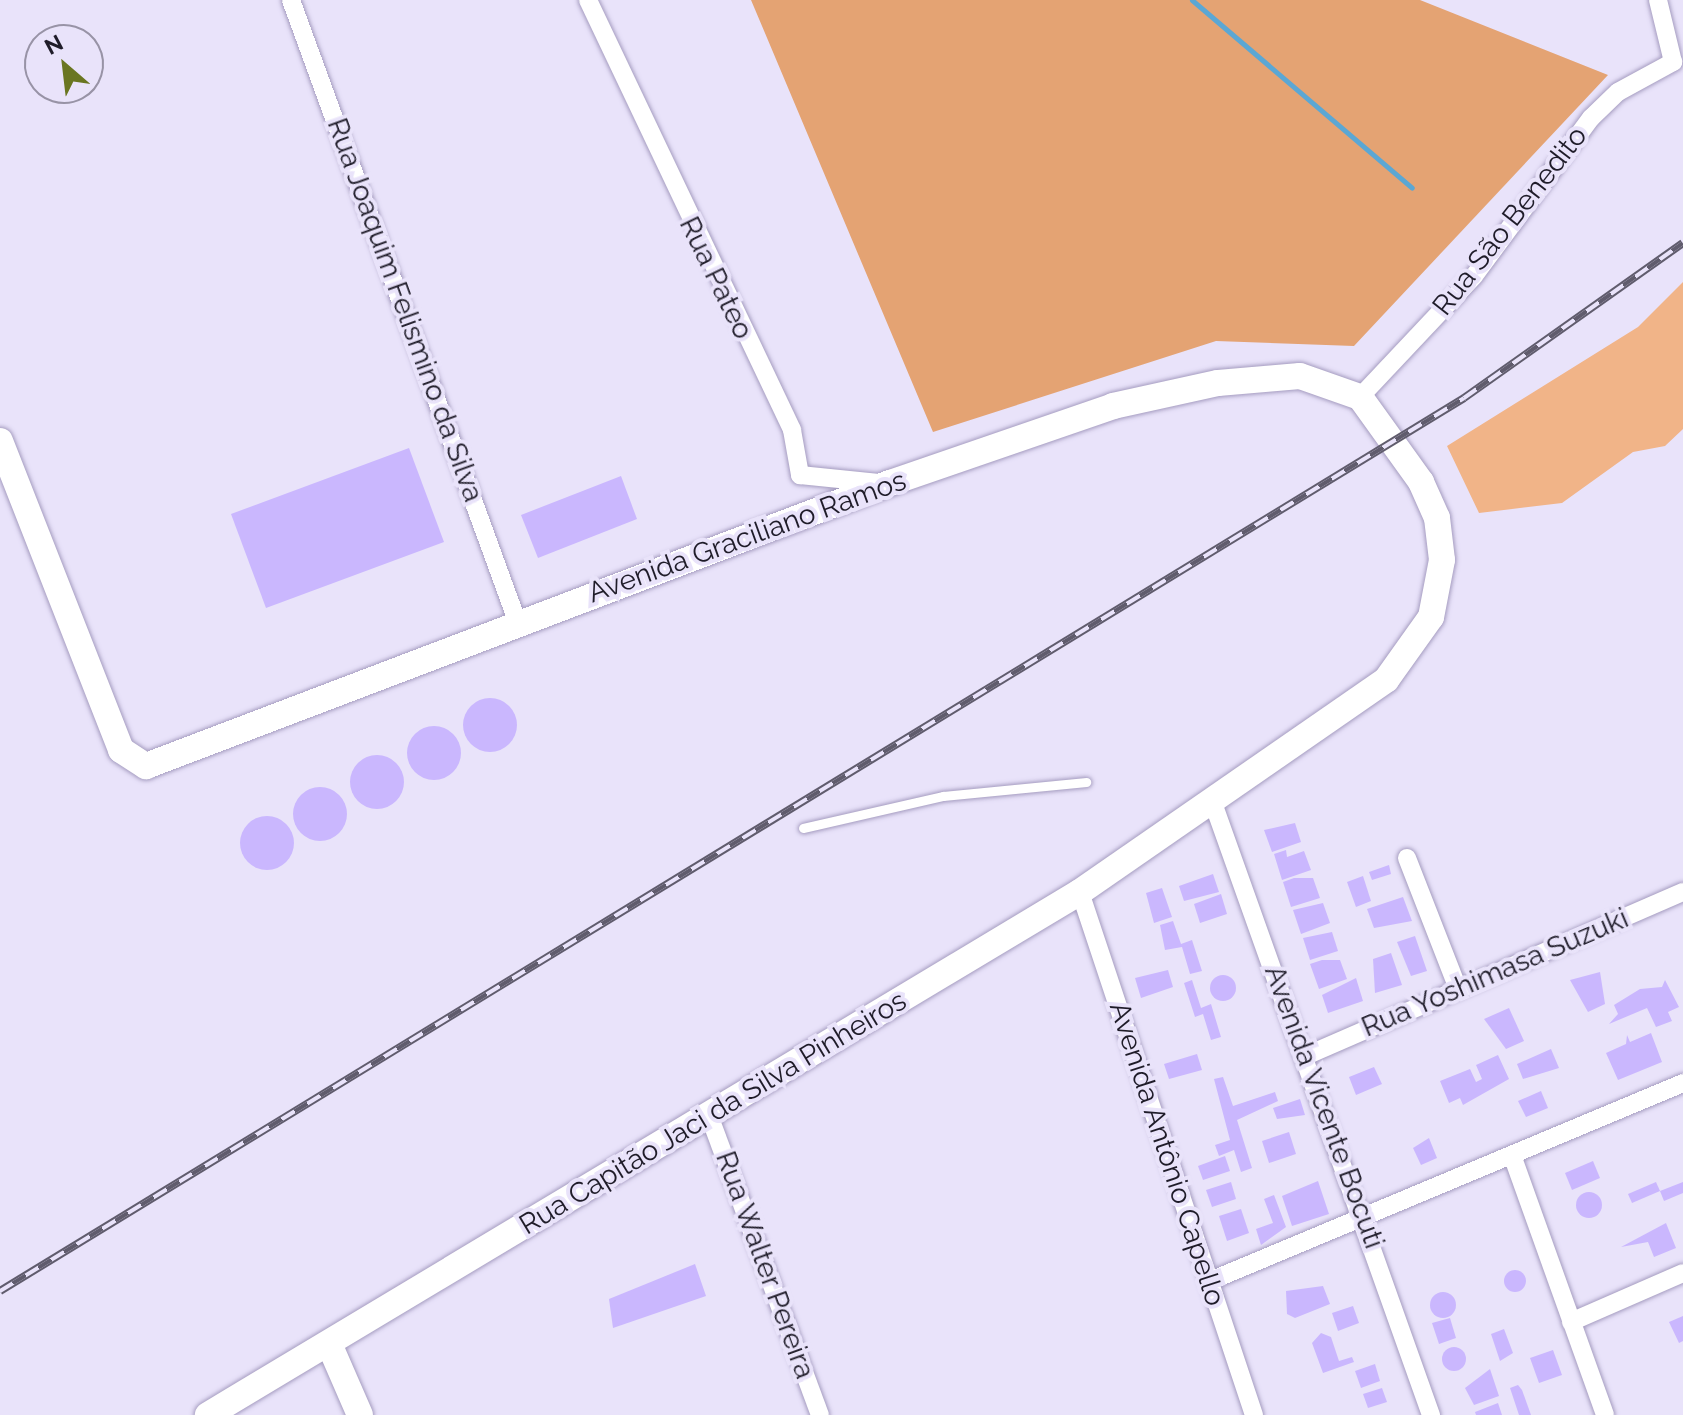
<!DOCTYPE html>
<meta charset="utf-8">
<style>
body{margin:0}
#map{position:relative;width:1683px;height:1415px;overflow:hidden;background:#e9e3fa;font-family:Raleway,sans-serif}
div>[style]{position:absolute}
.green>*{inset:0;background:#f1b488}
.forest>*{inset:0;background:#e4a373}
.stream>*{height:5px;margin:-2.5px;padding:0 2.5px;transform-origin:2.5px;border-radius:2.5px;background:#5ba7d4}
.building>*{inset:0;background:#cab7fe}
.round{border-radius:50%}
.roads{filter:drop-shadow(0 0 2px #a59cc0) drop-shadow(0 0 2px #a59cc0)}
.lane>*{height:9px;margin:-4.5px;padding:0 4.5px;transform-origin:4.5px;border-radius:4.5px;background:#fff}
.street>*{height:18px;margin:-9px;padding:0 9px;transform-origin:9px;border-radius:9px;background:#fff}
.secondary>*{height:26px;margin:-13px;padding:0 13px;transform-origin:13px;border-radius:13px;background:#fff}
.rail>*{height:8px;margin-top:-4px;transform-origin:0;background:repeating-linear-gradient(90deg,#e9e3fa 0 15px,#605c6d 0 30px);box-sizing:border-box;border-block:2px solid #605c6d}
span{translate:-50% -50%;white-space:nowrap;text-align:center;line-height:1.15;-webkit-text-stroke:8px #e9e3fa;paint-order:stroke}
.street-label{font-size:28px;color:#1f1c29}
.north{position:absolute;left:24px;top:24px;width:80px;height:80px;box-sizing:border-box;background:#e9e3fa;border:2px solid #9893a6;border-radius:50%;rotate:332deg;font-size:22px;font-weight:700;line-height:32px;text-align:center;color:#1f1c29}
.north::after{content:'';display:block;margin:auto;width:28px;height:36px;background:#6a7621;clip-path:polygon(50% 0,100% 100%,50% 72%,0 100%)}
</style>
<div id="map">
<div class="green">
<div style="clip-path:polygon(1683px 282px,1683px 429px,1665px 446px,1633px 452px,1562px 503px,1479px 513px,1447px 446px,1638px 327px)"></div>
</div>
<div class="forest">
<div style="clip-path:polygon(751px 0,1420px 0,1608px 75px,1354px 346px,1216px 341px,933px 432px)"></div>
</div>
<div class="stream">
<div style="left:1192px;top:0;width:289px;rotate:40.5deg"></div>
</div>
<div class="building">
<div style="clip-path:polygon(409px 448px,444px 542px,266px 608px,231px 514px)"></div>
<div style="clip-path:polygon(621px 476px,637px 519px,538px 558px,521px 515px)"></div>
<div class="round" style="left:463px;top:698px;width:54px;height:54px"></div>
<div class="round" style="left:407px;top:726px;width:54px;height:54px"></div>
<div class="round" style="left:350px;top:755px;width:54px;height:54px"></div>
<div class="round" style="left:293px;top:787px;width:54px;height:54px"></div>
<div class="round" style="left:240px;top:816px;width:54px;height:54px"></div>
<div style="clip-path:polygon(1295px 823px,1301px 842px,1272px 852px,1264px 830px)"></div>
<div style="clip-path:polygon(1286px 850px,1287px 857px,1304px 851px,1311px 870px,1282px 880px,1274px 854px)"></div>
<div style="clip-path:polygon(1389px 865px,1391px 874px,1372px 880px,1369px 872px)"></div>
<div style="clip-path:polygon(1213px 874px,1219px 892px,1184px 901px,1179px 886px)"></div>
<div style="clip-path:polygon(1363px 876px,1371px 901px,1356px 907px,1347px 882px)"></div>
<div style="clip-path:polygon(1294px 878px,1313px 878px,1320px 898px,1291px 907px,1283px 882px)"></div>
<div style="clip-path:polygon(1162px 888px,1172px 917px,1154px 923px,1146px 893px)"></div>
<div style="clip-path:polygon(1221px 894px,1227px 914px,1200px 923px,1194px 904px)"></div>
<div style="clip-path:polygon(1403px 897px,1412px 921px,1374px 928px,1367px 909px)"></div>
<div style="clip-path:polygon(1323px 903px,1330px 923px,1301px 934px,1293px 910px)"></div>
<div style="clip-path:polygon(1173px 921px,1181px 944px,1192px 940px,1202px 971px,1190px 974px,1182px 947px,1165px 950px,1160px 925px)"></div>
<div style="clip-path:polygon(1332px 932px,1338px 951px,1310px 960px,1303px 938px)"></div>
<div style="clip-path:polygon(1415px 936px,1427px 971px,1411px 976px,1397px 942px)"></div>
<div style="clip-path:polygon(1391px 953px,1402px 985px,1375px 993px,1373px 959px)"></div>
<div style="clip-path:polygon(1322px 960px,1340px 960px,1347px 979px,1319px 989px,1310px 964px)"></div>
<div style="clip-path:polygon(1168px 970px,1173px 987px,1141px 998px,1135px 978px)"></div>
<div style="clip-path:polygon(1600px 972px,1605px 1004px,1588px 1012px,1570px 980px)"></div>
<div class="round" style="left:1210px;top:975px;width:26px;height:26px"></div>
<div style="clip-path:polygon(1356px 978px,1363px 1001px,1328px 1013px,1322px 995px)"></div>
<div style="clip-path:polygon(1192px 980px,1201px 1008px,1211px 1004px,1221px 1037px,1211px 1040px,1203px 1014px,1195px 1017px,1184px 983px)"></div>
<div style="clip-path:polygon(1665px 980px,1679px 1007px,1668px 1012px,1672px 1021px,1656px 1027px,1647px 1008px,1609px 1024px,1618px 1014px,1614px 1005px,1640px 989px,1662px 987px)"></div>
<div style="clip-path:polygon(1509px 1008px,1524px 1041px,1506px 1049px,1484px 1019px)"></div>
<div style="clip-path:polygon(1651px 1033px,1662px 1062px,1618px 1080px,1606px 1053px,1626px 1044px,1627px 1035px,1630px 1042px)"></div>
<div style="clip-path:polygon(1551px 1049px,1559px 1068px,1523px 1079px,1517px 1064px)"></div>
<div style="clip-path:polygon(1197px 1054px,1202px 1070px,1169px 1079px,1164px 1064px)"></div>
<div style="clip-path:polygon(1498px 1055px,1509px 1079px,1463px 1105px,1460px 1098px,1449px 1103px,1440px 1081px,1470px 1069px,1476px 1082px,1482px 1079px,1476px 1065px)"></div>
<div style="clip-path:polygon(1374px 1067px,1382px 1084px,1356px 1095px,1349px 1077px)"></div>
<div style="clip-path:polygon(1223px 1077px,1233px 1106px,1275px 1092px,1278px 1101px,1237px 1120px,1252px 1168px,1241px 1172px,1234px 1150px,1219px 1156px,1215px 1145px,1230px 1140px,1214px 1079px)"></div>
<div style="clip-path:polygon(1541px 1091px,1548px 1108px,1526px 1117px,1518px 1101px)"></div>
<div style="clip-path:polygon(1300px 1099px,1305px 1115px,1277px 1119px,1273px 1108px)"></div>
<div style="clip-path:polygon(1289px 1132px,1296px 1154px,1269px 1163px,1262px 1141px)"></div>
<div style="clip-path:polygon(1429px 1138px,1437px 1158px,1421px 1165px,1413px 1148px)"></div>
<div style="clip-path:polygon(1225px 1156px,1230px 1171px,1203px 1180px,1198px 1166px)"></div>
<div style="clip-path:polygon(1593px 1161px,1600px 1178px,1572px 1190px,1565px 1173px)"></div>
<div style="clip-path:polygon(1318px 1181px,1329px 1214px,1292px 1226px,1282px 1196px)"></div>
<div style="clip-path:polygon(1231px 1182px,1236px 1199px,1212px 1207px,1206px 1190px)"></div>
<div style="clip-path:polygon(1656px 1182px,1660px 1191px,1632px 1203px,1628px 1194px)"></div>
<div style="clip-path:polygon(1683px 1182px,1683px 1193px,1664px 1201px,1660px 1191px)"></div>
<div class="round" style="left:1576px;top:1192px;width:26px;height:26px"></div>
<div style="clip-path:polygon(1274px 1195px,1286px 1227px,1261px 1245px,1256px 1229px,1273px 1223px,1264px 1199px)"></div>
<div style="clip-path:polygon(1241px 1209px,1249px 1233px,1227px 1241px,1219px 1216px)"></div>
<div style="clip-path:polygon(1666px 1223px,1676px 1248px,1654px 1257px,1648px 1242px,1621px 1247px)"></div>
<div style="clip-path:polygon(695px 1264px,706px 1296px,613px 1328px,609px 1299px)"></div>
<div class="round" style="left:1504px;top:1270px;width:22px;height:22px"></div>
<div style="clip-path:polygon(1323px 1286px,1330px 1304px,1295px 1318px,1287px 1314px,1286px 1291px)"></div>
<div class="round" style="left:1430px;top:1292px;width:26px;height:26px"></div>
<div style="clip-path:polygon(1353px 1306px,1359px 1323px,1338px 1331px,1332px 1313px)"></div>
<div style="clip-path:polygon(1683px 1316px,1683px 1341px,1679px 1343px,1669px 1322px)"></div>
<div style="clip-path:polygon(1450px 1318px,1456px 1338px,1439px 1344px,1432px 1323px)"></div>
<div style="clip-path:polygon(1504px 1329px,1513px 1353px,1500px 1361px,1491px 1334px)"></div>
<div style="clip-path:polygon(1321px 1333px,1331px 1337px,1339px 1361px,1352px 1357px,1354px 1362px,1323px 1373px,1312px 1343px)"></div>
<div class="round" style="left:1442px;top:1347px;width:24px;height:24px"></div>
<div style="clip-path:polygon(1553px 1350px,1562px 1375px,1539px 1383px,1530px 1358px)"></div>
<div style="clip-path:polygon(1375px 1364px,1380px 1381px,1361px 1388px,1355px 1371px)"></div>
<div style="clip-path:polygon(1490px 1369px,1499px 1396px,1474px 1405px,1465px 1388px)"></div>
<div style="clip-path:polygon(1518px 1385px,1522px 1390px,1531px 1415px,1519px 1415px,1510px 1388px)"></div>
<div style="clip-path:polygon(1382px 1388px,1387px 1402px,1368px 1408px,1363px 1394px)"></div>
<div style="clip-path:polygon(1498px 1403px,1502px 1415px,1476px 1415px,1475px 1412px)"></div>
</div>
<div class="roads">
<div class="lane">
<div style="left:803px;top:828px;width:144px;rotate:-12.9deg"></div>
<div style="left:943px;top:796px;width:144px;rotate:-5.6deg"></div>
</div>
<div class="street">
<div style="left:291px;top:0;width:661px;rotate:70deg"></div>
<div style="left:588px;top:0;width:476px;rotate:64.6deg"></div>
<div style="left:792px;top:430px;width:46px;rotate:79.9deg"></div>
<div style="left:800px;top:475px;width:79px;rotate:5.8deg"></div>
<div style="left:1360px;top:397px;width:166px;rotate:-46.7deg"></div>
<div style="left:1474px;top:276px;width:197px;rotate:-53.5deg"></div>
<div style="left:1591px;top:118px;width:37px;rotate:-44deg"></div>
<div style="left:1618px;top:92px;width:63px;rotate:-28.6deg"></div>
<div style="left:1673px;top:62px;width:64px;rotate:-103.6deg"></div>
<div style="left:1212px;top:800px;width:653px;rotate:70.4deg"></div>
<div style="left:1407px;top:858px;width:141px;rotate:68.7deg"></div>
<div style="left:1080px;top:892px;width:551px;rotate:71.6deg"></div>
<div style="left:1308px;top:1055px;width:409px;rotate:-23.5deg"></div>
<div style="left:709px;top:1115px;width:320px;rotate:69.7deg"></div>
<div style="left:1512px;top:1155px;width:276px;rotate:70.3deg"></div>
<div style="left:1210px;top:1281px;width:513px;rotate:-22.71deg"></div>
<div style="left:1571px;top:1322px;width:122px;rotate:-23.6deg"></div>
</div>
<div class="secondary">
<div style="left:0;top:441px;width:332px;rotate:68.6deg"></div>
<div style="left:121px;top:750px;width:30px;rotate:33deg"></div>
<div style="left:146px;top:766px;width:796px;rotate:-20.83deg"></div>
<div style="left:890px;top:483px;width:236px;rotate:-19deg"></div>
<div style="left:1113px;top:406px;width:107px;rotate:-12.4deg"></div>
<div style="left:1218px;top:383px;width:82px;rotate:-4.9deg"></div>
<div style="left:1300px;top:376px;width:64px;rotate:19.3deg"></div>
<div style="left:1360px;top:397px;width:105px;rotate:54.3deg"></div>
<div style="left:1421px;top:482px;width:39px;rotate:66deg"></div>
<div style="left:1437px;top:518px;width:42px;rotate:83.2deg"></div>
<div style="left:1442px;top:560px;width:58px;rotate:100.9deg"></div>
<div style="left:1431px;top:617px;width:77px;rotate:125.5deg"></div>
<div style="left:1386px;top:680px;width:372px;rotate:145.3deg"></div>
<div style="left:1080px;top:892px;width:1017px;rotate:149.05deg"></div>
<div style="left:330px;top:1346px;width:75px;rotate:66.5deg"></div>
</div>
</div>
<div class="rail">
<div style="left:0;top:1291px;width:1715px;rotate:-31.38deg"></div>
<div style="left:1464px;top:398px;width:268px;rotate:-35.3deg"></div>
</div>
<div class="street-label">
<span style="left:1510px;top:221px;rotate:-52deg">Rua São Benedito</span>
<span style="left:716px;top:278px;rotate:64deg">Rua Pateo</span>
<span style="left:405px;top:310px;rotate:70deg">Rua Joaquim Felismino da Silva</span>
<span style="left:747px;top:537px;rotate:-20deg">Avenida Graciliano Ramos</span>
<span style="left:1495px;top:973px;rotate:-23deg">Rua Yoshimasa Suzuki</span>
<span style="left:1324px;top:1107px;rotate:70deg">Avenida Vicente Bocuti</span>
<span style="left:713px;top:1113px;rotate:-31deg">Rua Capitão Jaci da Silva Pinheiros</span>
<span style="left:1167px;top:1154px;rotate:72deg">Avenida Antônio Capello</span>
<span style="left:765px;top:1265px;rotate:70deg">Rua Walter Pereira</span>
</div>
<div class="north">N</div>
</div>
